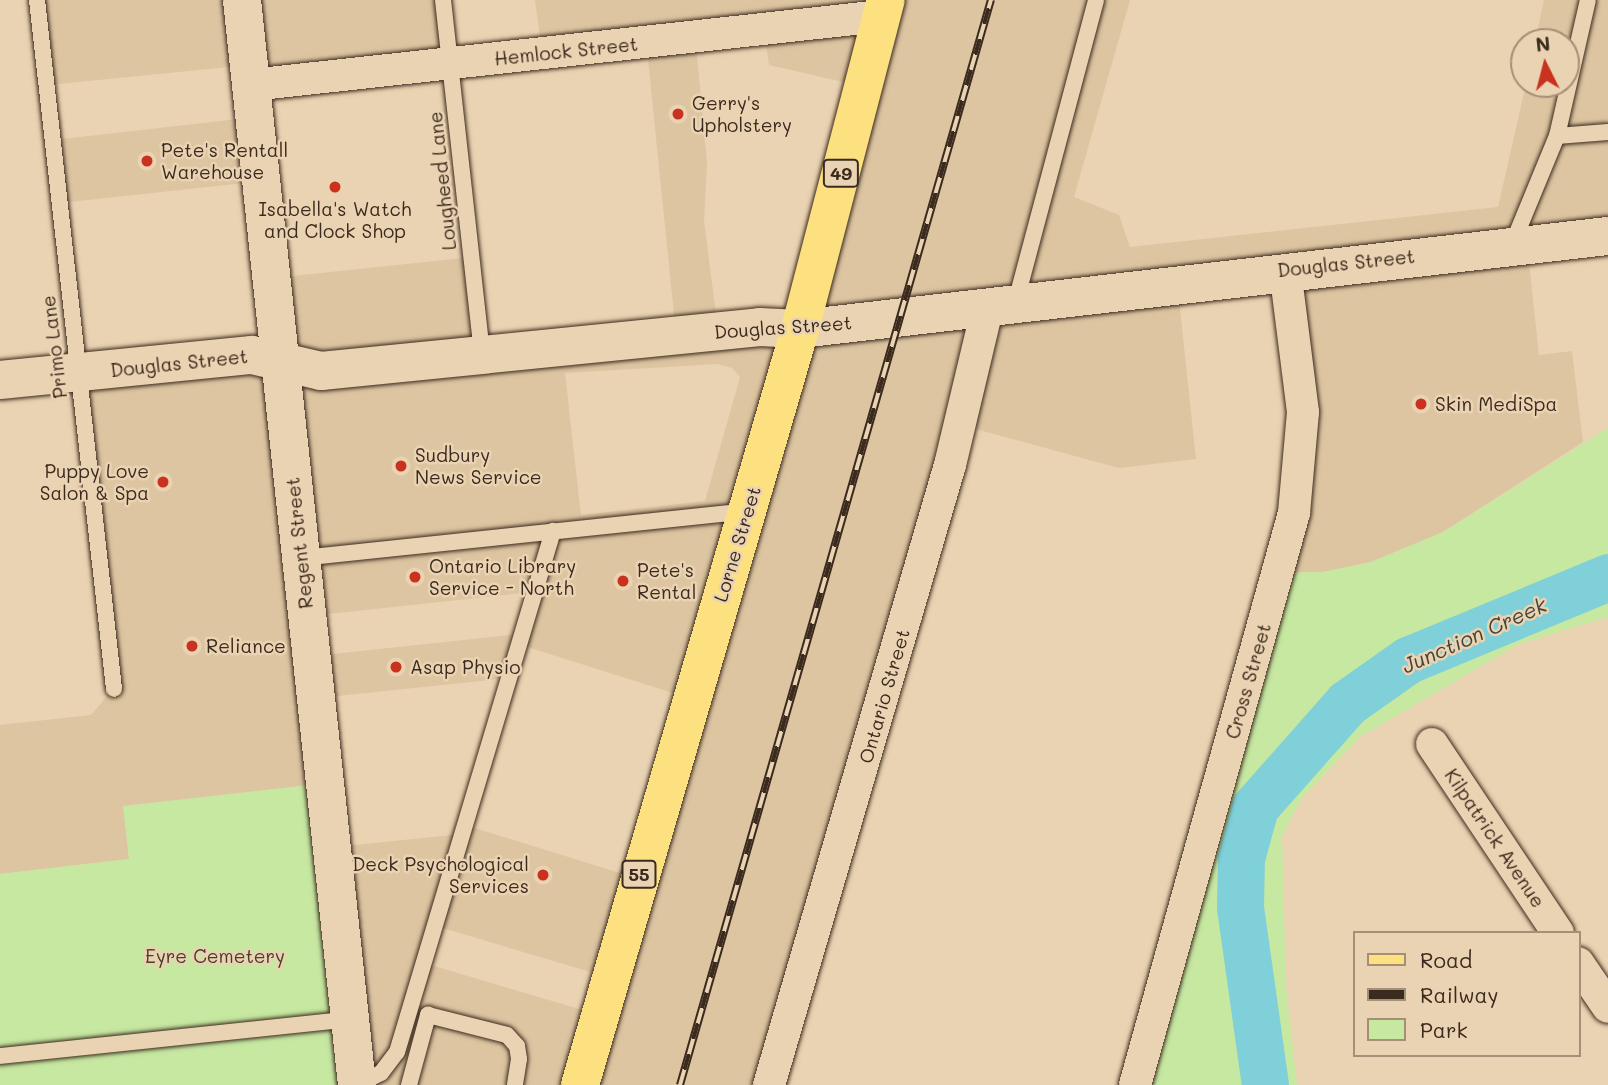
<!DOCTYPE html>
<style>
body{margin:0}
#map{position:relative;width:1608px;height:1085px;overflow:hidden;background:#ead3b2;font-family:Mali,sans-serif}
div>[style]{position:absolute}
.built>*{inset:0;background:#ddc5a1}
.green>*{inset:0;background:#c6e8a1}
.river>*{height:47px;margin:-23.5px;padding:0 23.5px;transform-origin:23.5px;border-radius:23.5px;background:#7fd0d8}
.roads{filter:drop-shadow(0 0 2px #3b2a1e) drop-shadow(0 0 2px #3b2a1e)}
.service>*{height:16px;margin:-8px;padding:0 8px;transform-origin:8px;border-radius:8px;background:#ead3b2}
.minor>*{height:32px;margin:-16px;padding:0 16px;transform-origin:16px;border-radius:16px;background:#ead3b2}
.tertiary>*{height:38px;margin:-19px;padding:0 19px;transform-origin:19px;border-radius:19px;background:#ead3b2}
.secondary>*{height:38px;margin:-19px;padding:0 19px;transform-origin:19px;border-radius:19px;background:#ead3b2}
.primary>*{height:38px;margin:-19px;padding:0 19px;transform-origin:19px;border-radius:19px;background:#fde080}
.rail>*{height:8px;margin-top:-4px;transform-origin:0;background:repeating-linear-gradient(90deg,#ead3b2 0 16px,#3b2a1e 0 32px);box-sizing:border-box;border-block:2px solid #3b2a1e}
.dots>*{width:19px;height:19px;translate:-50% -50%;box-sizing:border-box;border:4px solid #ead3b2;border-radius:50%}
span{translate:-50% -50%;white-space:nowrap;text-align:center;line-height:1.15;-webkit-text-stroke:5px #ead3b2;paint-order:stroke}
.shield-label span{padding:2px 5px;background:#ead3b2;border:2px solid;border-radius:5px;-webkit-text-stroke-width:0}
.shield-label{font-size:18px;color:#3b2a1e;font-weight:700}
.street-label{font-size:19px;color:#3b2a1e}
.poi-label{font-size:19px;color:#3b2a1e}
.left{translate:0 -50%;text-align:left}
.right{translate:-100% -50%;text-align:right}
.park-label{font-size:19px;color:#493d2b}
.water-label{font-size:21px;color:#45433a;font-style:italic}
.legend{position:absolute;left:1353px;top:931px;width:228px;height:126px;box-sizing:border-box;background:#ead3b2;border:2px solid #a48f77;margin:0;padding:9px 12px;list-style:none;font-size:21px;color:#3b2a1e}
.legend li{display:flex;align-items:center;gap:14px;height:35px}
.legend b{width:35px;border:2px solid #a48f77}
.north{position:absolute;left:1510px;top:28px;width:70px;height:70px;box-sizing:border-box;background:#ead3b2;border:2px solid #a48f77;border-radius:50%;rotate:354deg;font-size:19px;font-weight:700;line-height:28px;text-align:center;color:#3b2a1e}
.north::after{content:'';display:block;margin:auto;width:24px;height:32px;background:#c8321e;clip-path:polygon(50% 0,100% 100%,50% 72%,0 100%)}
</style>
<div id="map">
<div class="built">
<div style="clip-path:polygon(39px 0,441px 0,448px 62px,251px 82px,249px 65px,48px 85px)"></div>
<div style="clip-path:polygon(evenodd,535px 0,1130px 0,1074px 197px,1119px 215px,1130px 247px,1498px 207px,1526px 84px,1566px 84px,1566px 42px,1535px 42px,1544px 0,1608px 0,1608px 234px,1527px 243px,1539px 355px,1572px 351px,1583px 442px,1443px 532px,1371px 562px,1323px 572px,1280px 573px,1295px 515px,1286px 268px,1177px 281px,1196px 459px,1119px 468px,961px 425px,771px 1085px,359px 1085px,334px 847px,462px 834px,465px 825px,639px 879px,692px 699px,521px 645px,511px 678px,318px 698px,327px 783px,124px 807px,129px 859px,0 874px,0 725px,91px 715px,113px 689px,76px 371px,281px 358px,273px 278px,473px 257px,484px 356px,676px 334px,646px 40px,542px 51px,535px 0,764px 28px,769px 65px,865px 87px,803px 326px,718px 329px,704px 221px,707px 162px,695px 35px,764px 28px,535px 0,717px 364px,732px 368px,740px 377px,705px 501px,581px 515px,565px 373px,717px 364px,535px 0,532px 592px,520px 634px,314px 656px,310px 616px,532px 592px,535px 0,436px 926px,607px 977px,596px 1014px,424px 963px,436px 926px)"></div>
<div style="clip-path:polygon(256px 117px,263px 181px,60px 203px,53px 140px)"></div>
</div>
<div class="green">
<div style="clip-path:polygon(1608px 428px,1608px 617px,1519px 644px,1360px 737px,1302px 798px,1282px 836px,1286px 985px,1297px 1085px,1137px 1085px,1280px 573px,1323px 572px,1371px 562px,1443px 532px)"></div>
<div style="clip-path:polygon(327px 783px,359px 1085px,0 1085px,0 874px,129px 859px,123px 806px)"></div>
</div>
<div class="river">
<div style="left:1265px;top:1085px;width:179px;rotate:-98deg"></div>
<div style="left:1240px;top:908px;width:50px;rotate:-88.9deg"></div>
<div style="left:1241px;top:858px;width:53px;rotate:-74.6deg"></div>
<div style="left:1255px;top:807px;width:139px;rotate:-48.5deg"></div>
<div style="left:1347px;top:703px;width:75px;rotate:-35.2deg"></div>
<div style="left:1408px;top:660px;width:217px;rotate:-22.5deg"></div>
</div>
<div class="roads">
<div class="service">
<div style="left:37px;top:0;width:693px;rotate:83.62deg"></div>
<div style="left:443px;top:0;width:358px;rotate:83.7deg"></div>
<div style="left:1557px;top:136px;width:139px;rotate:-77.2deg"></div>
<div style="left:1512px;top:245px;width:118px;rotate:-67.6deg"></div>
<div style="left:1557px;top:136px;width:51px;rotate:-4.5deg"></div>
<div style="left:1016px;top:301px;width:311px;rotate:-75.1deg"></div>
<div style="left:301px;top:558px;width:447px;rotate:-6deg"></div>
<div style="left:0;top:1056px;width:352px;rotate:-6deg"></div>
<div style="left:358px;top:1085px;width:26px;rotate:-28deg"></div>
<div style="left:381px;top:1073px;width:26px;rotate:-53deg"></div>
<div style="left:397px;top:1052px;width:544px;rotate:-73.33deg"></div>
<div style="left:409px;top:1085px;width:73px;rotate:-74.8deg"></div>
<div style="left:428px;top:1015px;width:81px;rotate:14.2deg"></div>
<div style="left:507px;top:1035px;width:15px;rotate:48deg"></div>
<div style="left:517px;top:1046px;width:13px;rotate:81deg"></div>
<div style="left:519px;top:1059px;width:26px;rotate:99deg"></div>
</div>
<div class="minor">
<div style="left:251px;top:85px;width:634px;rotate:-6.25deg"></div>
<div style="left:1432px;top:744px;width:227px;rotate:56.3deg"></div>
<div style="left:1578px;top:963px;width:53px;rotate:55.7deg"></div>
<div style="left:769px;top:1085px;width:646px;rotate:-73.73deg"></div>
<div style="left:950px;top:465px;width:164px;rotate:-76.6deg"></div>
<div style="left:1135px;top:1085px;width:594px;rotate:-74.47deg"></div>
<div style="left:1294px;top:513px;width:101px;rotate:-84.9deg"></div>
<div style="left:1303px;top:412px;width:143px;rotate:-97.2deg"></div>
</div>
<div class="tertiary">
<div style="left:0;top:380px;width:253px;rotate:-5.7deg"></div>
<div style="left:252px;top:355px;width:71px;rotate:13.1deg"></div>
<div style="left:321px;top:371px;width:441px;rotate:-5.7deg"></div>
<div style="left:760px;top:327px;width:40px;rotate:2.9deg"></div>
</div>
<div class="secondary">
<div style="left:242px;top:0;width:1091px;rotate:83.95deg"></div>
<div style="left:800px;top:329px;width:813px;rotate:-6.57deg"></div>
</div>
<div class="primary">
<div style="left:580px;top:1085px;width:787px;rotate:-73.77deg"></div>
<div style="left:800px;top:329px;width:340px;rotate:-75.4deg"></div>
</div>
</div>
<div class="rail">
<div style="left:680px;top:1085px;width:1129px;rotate:-74.01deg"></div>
</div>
<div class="dots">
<div style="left:678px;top:114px;background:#c8321e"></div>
<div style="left:147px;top:161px;background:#c8321e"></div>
<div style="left:335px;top:187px;background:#c8321e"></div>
<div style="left:1421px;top:404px;background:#c8321e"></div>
<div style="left:401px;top:466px;background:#c8321e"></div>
<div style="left:163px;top:482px;background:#c8321e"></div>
<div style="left:415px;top:577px;background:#c8321e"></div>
<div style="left:623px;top:581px;background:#c8321e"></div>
<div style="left:192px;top:646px;background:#c8321e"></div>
<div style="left:396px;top:667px;background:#c8321e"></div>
<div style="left:543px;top:875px;background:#c8321e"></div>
</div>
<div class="shield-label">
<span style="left:841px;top:173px">49</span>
<span style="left:639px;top:874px">55</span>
</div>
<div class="street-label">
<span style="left:566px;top:51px;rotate:-6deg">Hemlock Street</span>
<span style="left:442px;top:181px;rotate:-96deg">Lougheed Lane</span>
<span style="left:1346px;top:263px;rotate:-6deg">Douglas Street</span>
<span style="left:783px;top:327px;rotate:-4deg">Douglas Street</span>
<span style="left:54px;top:347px;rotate:-97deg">Primo Lane</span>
<span style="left:179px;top:363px;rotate:-6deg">Douglas Street</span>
<span style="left:299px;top:543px;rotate:-96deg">Regent Street</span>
<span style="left:737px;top:544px;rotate:-73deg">Lorne Street</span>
<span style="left:1248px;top:681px;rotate:-74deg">Cross Street</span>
<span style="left:884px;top:696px;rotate:-74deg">Ontario Street</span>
<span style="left:1495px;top:838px;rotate:56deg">Kilpatrick Avenue</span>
</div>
<div class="poi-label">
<span class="left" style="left:692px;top:114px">Gerry's<br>Upholstery</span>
<span class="left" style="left:161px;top:161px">Pete's Rentall<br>Warehouse</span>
<span style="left:335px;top:220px">Isabella's Watch<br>and Clock Shop</span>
<span class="left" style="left:1435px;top:404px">Skin MediSpa</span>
<span class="left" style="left:415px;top:466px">Sudbury<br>News Service</span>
<span class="right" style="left:149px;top:482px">Puppy Love<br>Salon &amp; Spa</span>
<span class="left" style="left:429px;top:577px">Ontario Library<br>Service - North</span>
<span class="left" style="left:637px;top:581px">Pete's<br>Rental</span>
<span class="left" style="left:206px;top:646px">Reliance</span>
<span class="left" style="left:410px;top:667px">Asap Physio</span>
<span class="right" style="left:529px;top:875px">Deck Psychological<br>Services</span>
</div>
<div class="park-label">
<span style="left:215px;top:956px">Eyre Cemetery</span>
</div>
<div class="water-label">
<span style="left:1474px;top:635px;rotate:-24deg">Junction Creek</span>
</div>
<ul class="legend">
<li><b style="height:9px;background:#fde080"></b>Road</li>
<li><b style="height:9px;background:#3b2a1e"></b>Railway</li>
<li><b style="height:19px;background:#c6e8a1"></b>Park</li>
</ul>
<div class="north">N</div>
</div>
